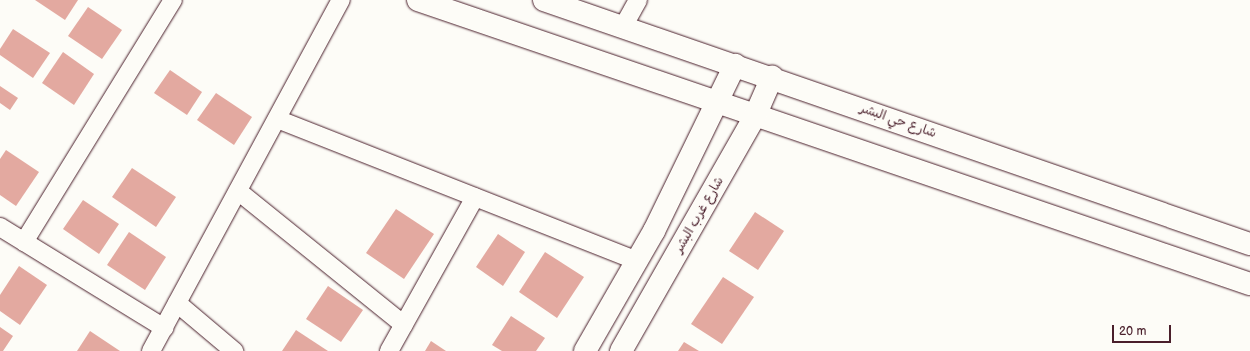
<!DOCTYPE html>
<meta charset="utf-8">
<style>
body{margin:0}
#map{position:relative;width:1250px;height:351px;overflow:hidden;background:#fdfcf7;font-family:"Balsamiq Sans","Playpen Sans Arabic",sans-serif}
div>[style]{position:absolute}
.building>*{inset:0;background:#e3a9a0}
.roads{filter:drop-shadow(0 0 1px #4a1f2b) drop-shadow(0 0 1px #4a1f2b)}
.street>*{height:18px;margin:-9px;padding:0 9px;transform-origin:9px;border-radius:9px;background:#fdfcf7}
.secondary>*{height:22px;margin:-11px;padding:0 11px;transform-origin:11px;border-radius:11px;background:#fdfcf7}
span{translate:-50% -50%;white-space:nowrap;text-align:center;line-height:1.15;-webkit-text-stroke:3px #fdfcf7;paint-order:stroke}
.street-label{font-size:13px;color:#4a1f2b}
.scale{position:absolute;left:1112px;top:325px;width:59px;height:18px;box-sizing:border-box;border:2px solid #4a1f2b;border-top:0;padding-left:5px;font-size:12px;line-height:14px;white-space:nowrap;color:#4a1f2b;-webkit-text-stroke:3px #fdfcf7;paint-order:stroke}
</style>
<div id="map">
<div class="building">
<div style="clip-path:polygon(35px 0,78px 0,65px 20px)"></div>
<div style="clip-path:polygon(88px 7px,122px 30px,102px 59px,68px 36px)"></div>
<div style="clip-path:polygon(13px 29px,50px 53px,33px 78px,0 55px,0 49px)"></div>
<div style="clip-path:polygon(63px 52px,94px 74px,74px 105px,42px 83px)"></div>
<div style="clip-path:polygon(170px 70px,202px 92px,187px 115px,154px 93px)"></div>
<div style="clip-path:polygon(0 86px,18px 98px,10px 110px,0 103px)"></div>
<div style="clip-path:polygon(216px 93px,252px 117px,234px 145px,197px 120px)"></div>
<div style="clip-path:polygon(6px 150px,39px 172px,16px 206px,0 195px,0 159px)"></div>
<div style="clip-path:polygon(132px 168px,176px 197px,156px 227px,112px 197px)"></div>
<div style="clip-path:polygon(83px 200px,119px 224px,99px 254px,63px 229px)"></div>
<div style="clip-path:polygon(396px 209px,434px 234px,404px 279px,366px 253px)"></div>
<div style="clip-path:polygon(755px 212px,784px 231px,758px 270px,729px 251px)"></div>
<div style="clip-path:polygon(129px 232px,166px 257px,145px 290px,107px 265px)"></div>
<div style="clip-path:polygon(498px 234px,525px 252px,503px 286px,476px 267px)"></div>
<div style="clip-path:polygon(545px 252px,584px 277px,557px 318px,519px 292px)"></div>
<div style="clip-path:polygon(19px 266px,47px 285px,20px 325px,0 311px,0 295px)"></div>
<div style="clip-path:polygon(723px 277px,754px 297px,722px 344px,691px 324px)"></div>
<div style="clip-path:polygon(328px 286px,363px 310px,341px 342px,306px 319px)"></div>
<div style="clip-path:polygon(511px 316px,545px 338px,536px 351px,502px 351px,492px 345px)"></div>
<div style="clip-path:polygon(0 327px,13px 336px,3px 351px,0 351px)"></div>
<div style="clip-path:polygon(296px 330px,328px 351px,282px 351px)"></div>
<div style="clip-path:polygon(90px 331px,120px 351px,77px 351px)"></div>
<div style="clip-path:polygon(431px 341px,446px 351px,425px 351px)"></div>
<div style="clip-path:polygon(684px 342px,699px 351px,678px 351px)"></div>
</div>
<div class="roads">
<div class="street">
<div style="left:623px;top:27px;width:31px;rotate:-61deg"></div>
<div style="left:277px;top:119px;width:387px;rotate:21.5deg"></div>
<div style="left:238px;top:191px;width:213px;rotate:38.9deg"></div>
<div style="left:0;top:227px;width:193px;rotate:31.6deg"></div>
<div style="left:24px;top:242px;width:284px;rotate:-58.4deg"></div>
<div style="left:177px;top:303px;width:75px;rotate:40.1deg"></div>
<div style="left:151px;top:351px;width:399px;rotate:-61.6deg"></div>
<div style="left:389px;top:351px;width:176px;rotate:-60.8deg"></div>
</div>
<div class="secondary">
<div style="left:418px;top:0;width:879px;rotate:18.85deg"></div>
<div style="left:544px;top:0;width:747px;rotate:19.07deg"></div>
<div style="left:585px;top:351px;width:138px;rotate:-60.1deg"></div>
<div style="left:654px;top:231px;width:185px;rotate:-64deg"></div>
<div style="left:621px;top:351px;width:271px;rotate:-60.3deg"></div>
<div style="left:755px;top:116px;width:43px;rotate:-66.4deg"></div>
</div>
</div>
<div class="street-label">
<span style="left:898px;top:121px;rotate:19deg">شارع حي البشر</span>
<span style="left:699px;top:215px;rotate:-60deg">شارع غرب البشر</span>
</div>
<div class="scale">20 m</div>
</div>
